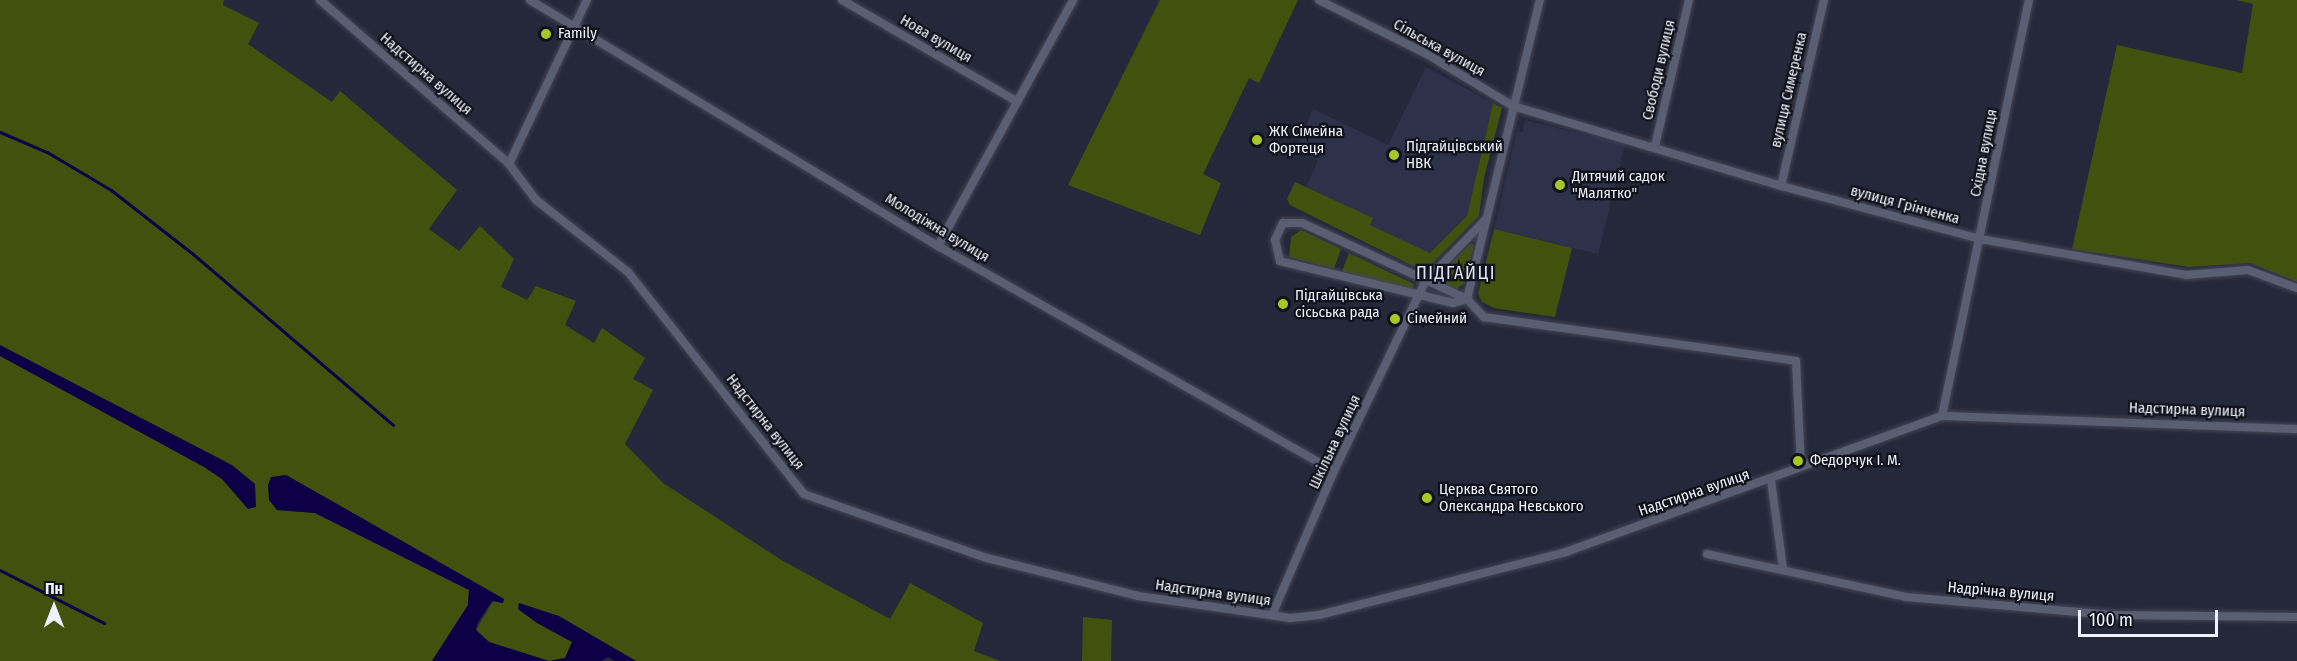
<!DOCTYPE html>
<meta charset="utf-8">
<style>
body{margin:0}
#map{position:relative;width:2297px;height:661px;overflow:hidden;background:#25283a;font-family:"Fira Sans Condensed",sans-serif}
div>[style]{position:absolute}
.built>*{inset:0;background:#2d3149}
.green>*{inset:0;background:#42520e}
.water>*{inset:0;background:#0e0046}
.stream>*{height:3px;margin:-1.5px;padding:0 1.5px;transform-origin:1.5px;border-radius:1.5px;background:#0e0046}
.roads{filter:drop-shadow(0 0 2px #444656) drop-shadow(0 0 2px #444656)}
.minor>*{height:8px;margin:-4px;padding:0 4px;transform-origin:4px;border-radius:4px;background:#5a5e73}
.dots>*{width:16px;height:16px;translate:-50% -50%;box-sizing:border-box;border:3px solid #101119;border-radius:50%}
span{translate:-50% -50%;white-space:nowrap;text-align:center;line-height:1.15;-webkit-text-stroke:4.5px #101119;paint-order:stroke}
.poi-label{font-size:15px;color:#eff1fe}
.left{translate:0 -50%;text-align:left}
.street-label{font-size:15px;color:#eff1fe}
.quarter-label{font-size:18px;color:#dee3fb;letter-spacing:1.5px}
.north{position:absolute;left:24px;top:577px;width:60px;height:60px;-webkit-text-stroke:4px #101119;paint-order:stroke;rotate:0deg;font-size:16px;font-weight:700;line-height:24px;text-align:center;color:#eff1fe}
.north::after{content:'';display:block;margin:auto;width:21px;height:27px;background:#eff1fe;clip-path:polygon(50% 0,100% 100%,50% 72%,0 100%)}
.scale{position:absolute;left:2078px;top:610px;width:140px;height:27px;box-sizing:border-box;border:3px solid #eff1fe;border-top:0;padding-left:8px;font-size:18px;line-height:21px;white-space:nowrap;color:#eff1fe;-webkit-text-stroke:4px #101119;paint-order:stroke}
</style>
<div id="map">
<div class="built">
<div style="clip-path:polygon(1426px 67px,1493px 103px,1467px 216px,1430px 253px,1369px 225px,1372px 218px,1306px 187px,1318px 160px,1296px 150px,1313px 109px,1388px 145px)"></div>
<div style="clip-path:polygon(1525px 120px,1625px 145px,1598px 254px,1494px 229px,1517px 131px,1523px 132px)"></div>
</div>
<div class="green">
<div style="clip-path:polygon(0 0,224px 0,223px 5px,259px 23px,248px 44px,332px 102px,340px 91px,457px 190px,429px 229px,459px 251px,480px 226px,514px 259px,501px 287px,527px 300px,536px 286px,576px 301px,565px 325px,594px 343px,602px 328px,645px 358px,633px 379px,653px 390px,625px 444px,663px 483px,783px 561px,890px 619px,910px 583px,983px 623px,974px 651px,1000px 661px,636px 661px,599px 640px,518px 609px,572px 642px,565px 658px,549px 661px,489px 642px,476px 630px,493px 601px,502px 603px,504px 599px,286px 475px,277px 510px,315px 513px,469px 590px,468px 605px,432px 661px,0 661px)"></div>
<div style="clip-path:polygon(1160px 0,1298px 0,1259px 83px,1249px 78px,1203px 174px,1221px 183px,1200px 235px,1068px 185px)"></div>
<div style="clip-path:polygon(2236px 0,2297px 0,2297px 282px,2250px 263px,2189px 267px,2072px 249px,2117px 45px,2242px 73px,2253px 4px)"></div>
<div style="clip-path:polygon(1493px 103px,1502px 108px,1484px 178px,1479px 216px,1430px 266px,1419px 269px,1290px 205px,1287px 199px,1295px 182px,1373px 218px,1370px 225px,1430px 253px,1467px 216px)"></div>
<div style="clip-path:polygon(1494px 229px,1572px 248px,1555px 317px,1494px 308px,1482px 302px,1478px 294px)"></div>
<div style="clip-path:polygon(1301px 230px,1341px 249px,1334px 269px,1289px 257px,1291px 237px)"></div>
<div style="clip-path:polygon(1471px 243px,1474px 245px,1465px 283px,1455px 290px,1439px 283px,1437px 277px)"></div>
<div style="clip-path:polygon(1349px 253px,1414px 284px,1412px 290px,1342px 271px)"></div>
<div style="clip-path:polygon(1083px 617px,1112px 620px,1111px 661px,1082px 661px)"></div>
</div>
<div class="water">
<div style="clip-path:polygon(0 345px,232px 465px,255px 484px,256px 507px,248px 509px,222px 479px,204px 467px,0 356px)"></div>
<div style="clip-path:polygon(286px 475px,504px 599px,503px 603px,492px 601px,477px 624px,476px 630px,489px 642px,549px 661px,565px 658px,572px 642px,537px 623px,518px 609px,519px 603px,559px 616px,636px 661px,615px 661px,608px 657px,601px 661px,432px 661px,468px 605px,469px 590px,315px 513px,277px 510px,269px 500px,268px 485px,271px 477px)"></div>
</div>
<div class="stream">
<div style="left:0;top:132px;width:51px;rotate:23.1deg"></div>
<div style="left:47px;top:152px;width:74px;rotate:30.7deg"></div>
<div style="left:111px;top:190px;width:104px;rotate:38deg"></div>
<div style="left:193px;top:254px;width:263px;rotate:40.5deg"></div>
<div style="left:0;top:570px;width:117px;rotate:27deg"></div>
</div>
<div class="roads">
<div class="minor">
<div style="left:320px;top:0;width:250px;rotate:40.9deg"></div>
<div style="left:509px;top:164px;width:45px;rotate:53.1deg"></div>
<div style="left:536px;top:200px;width:117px;rotate:38deg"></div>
<div style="left:628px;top:272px;width:283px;rotate:51.6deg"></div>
<div style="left:804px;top:494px;width:194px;rotate:19.3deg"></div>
<div style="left:987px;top:558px;width:156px;rotate:14.1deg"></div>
<div style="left:1138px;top:596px;width:154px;rotate:8.2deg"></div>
<div style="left:1290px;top:618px;width:29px;rotate:-6deg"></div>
<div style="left:1319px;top:615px;width:255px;rotate:-14.3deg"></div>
<div style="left:1566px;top:552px;width:400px;rotate:-19.9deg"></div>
<div style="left:1942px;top:416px;width:355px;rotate:2.1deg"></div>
<div style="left:530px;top:0;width:476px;rotate:31.1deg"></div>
<div style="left:938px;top:246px;width:455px;rotate:29.6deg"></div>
<div style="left:842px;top:0;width:203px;rotate:30.1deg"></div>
<div style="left:1319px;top:0;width:119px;rotate:26.6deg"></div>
<div style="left:1425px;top:53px;width:103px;rotate:31.1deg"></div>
<div style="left:1513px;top:106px;width:280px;rotate:16.6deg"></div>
<div style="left:1781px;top:186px;width:206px;rotate:14.9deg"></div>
<div style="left:1980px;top:239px;width:209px;rotate:9.9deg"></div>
<div style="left:2186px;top:275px;width:62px;rotate:-4.6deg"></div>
<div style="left:2248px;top:270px;width:52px;rotate:20.2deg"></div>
<div style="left:1655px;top:146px;width:150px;rotate:-76.9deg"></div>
<div style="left:509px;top:164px;width:182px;rotate:-64.6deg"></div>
<div style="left:1781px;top:186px;width:191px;rotate:-77deg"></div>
<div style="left:1283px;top:223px;width:19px"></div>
<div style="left:1302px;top:223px;width:182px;rotate:24.7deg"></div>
<div style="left:1467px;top:299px;width:15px;rotate:164deg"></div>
<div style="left:1453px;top:303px;width:178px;rotate:-166.4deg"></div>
<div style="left:1280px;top:261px;width:22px;rotate:-103deg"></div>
<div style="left:1275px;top:240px;width:19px;rotate:-65deg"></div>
<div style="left:938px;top:246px;width:281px;rotate:-61.2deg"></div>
<div style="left:1467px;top:299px;width:25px;rotate:47deg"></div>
<div style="left:1484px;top:317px;width:315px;rotate:8deg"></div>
<div style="left:1796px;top:361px;width:105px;rotate:87.3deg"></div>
<div style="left:1467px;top:299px;width:308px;rotate:-76.3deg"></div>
<div style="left:1942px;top:416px;width:425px;rotate:-78.2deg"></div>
<div style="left:1771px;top:480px;width:90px;rotate:82.3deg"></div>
<div style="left:1707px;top:554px;width:204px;rotate:12.2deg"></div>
<div style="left:1906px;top:597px;width:207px;rotate:5deg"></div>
<div style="left:2112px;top:615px;width:185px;rotate:0.6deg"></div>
<div style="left:1272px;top:615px;width:157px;rotate:-66.7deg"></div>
<div style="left:1334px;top:471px;width:210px;rotate:-64.3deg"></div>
<div style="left:1425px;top:282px;width:88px;rotate:-45.9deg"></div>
</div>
</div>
<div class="dots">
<div style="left:546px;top:34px;background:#a5c824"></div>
<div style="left:1257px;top:140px;background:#a5c824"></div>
<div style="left:1394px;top:155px;background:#a5c824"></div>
<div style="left:1560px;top:185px;background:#a5c824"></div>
<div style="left:1283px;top:304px;background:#a5c824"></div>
<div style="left:1395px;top:319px;background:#a5c824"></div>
<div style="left:1798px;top:461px;background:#a5c824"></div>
<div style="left:1427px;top:498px;background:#a5c824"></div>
</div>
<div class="poi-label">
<span class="left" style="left:558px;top:34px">Family</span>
<span class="left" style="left:1269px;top:140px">ЖК Сімейна<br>Фортеця</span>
<span class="left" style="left:1406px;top:155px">Підгайцівський<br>НВК</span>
<span class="left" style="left:1572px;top:185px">Дитячий садок<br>"Малятко"</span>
<span class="left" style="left:1295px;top:304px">Підгайцівська<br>сісьська рада</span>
<span class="left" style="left:1407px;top:319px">Сімейний</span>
<span class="left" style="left:1810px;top:461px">Федорчук І. М.</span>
<span class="left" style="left:1439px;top:498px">Церква Святого<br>Олександра Невського</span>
</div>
<div class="street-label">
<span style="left:936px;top:39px;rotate:30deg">Нова вулиця</span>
<span style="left:1439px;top:48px;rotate:29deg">Сільська вулиця</span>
<span style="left:1659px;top:70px;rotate:-77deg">Свободи вулиця</span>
<span style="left:426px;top:74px;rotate:41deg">Надстирна вулиця</span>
<span style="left:1789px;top:90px;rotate:-77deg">вулиця Симеренка</span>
<span style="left:1984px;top:153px;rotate:-79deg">Східна вулиця</span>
<span style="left:1905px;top:205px;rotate:15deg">вулиця Грінченка</span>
<span style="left:937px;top:228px;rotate:31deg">Молодіжна вулиця</span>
<span style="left:2187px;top:410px;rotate:2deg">Надстирна вулиця</span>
<span style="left:765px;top:422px;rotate:52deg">Надстирна вулиця</span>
<span style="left:1335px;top:442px;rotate:-65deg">Шкільна вулиця</span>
<span style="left:1694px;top:493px;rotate:-19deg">Надстирна вулиця</span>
<span style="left:2001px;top:592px;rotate:5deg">Надрічна вулиця</span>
<span style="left:1213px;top:593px;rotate:8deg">Надстирна вулиця</span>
</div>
<div class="quarter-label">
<span style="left:1456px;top:273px">ПІДГАЙЦІ</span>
</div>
<div class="north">Пн</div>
<div class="scale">100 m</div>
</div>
